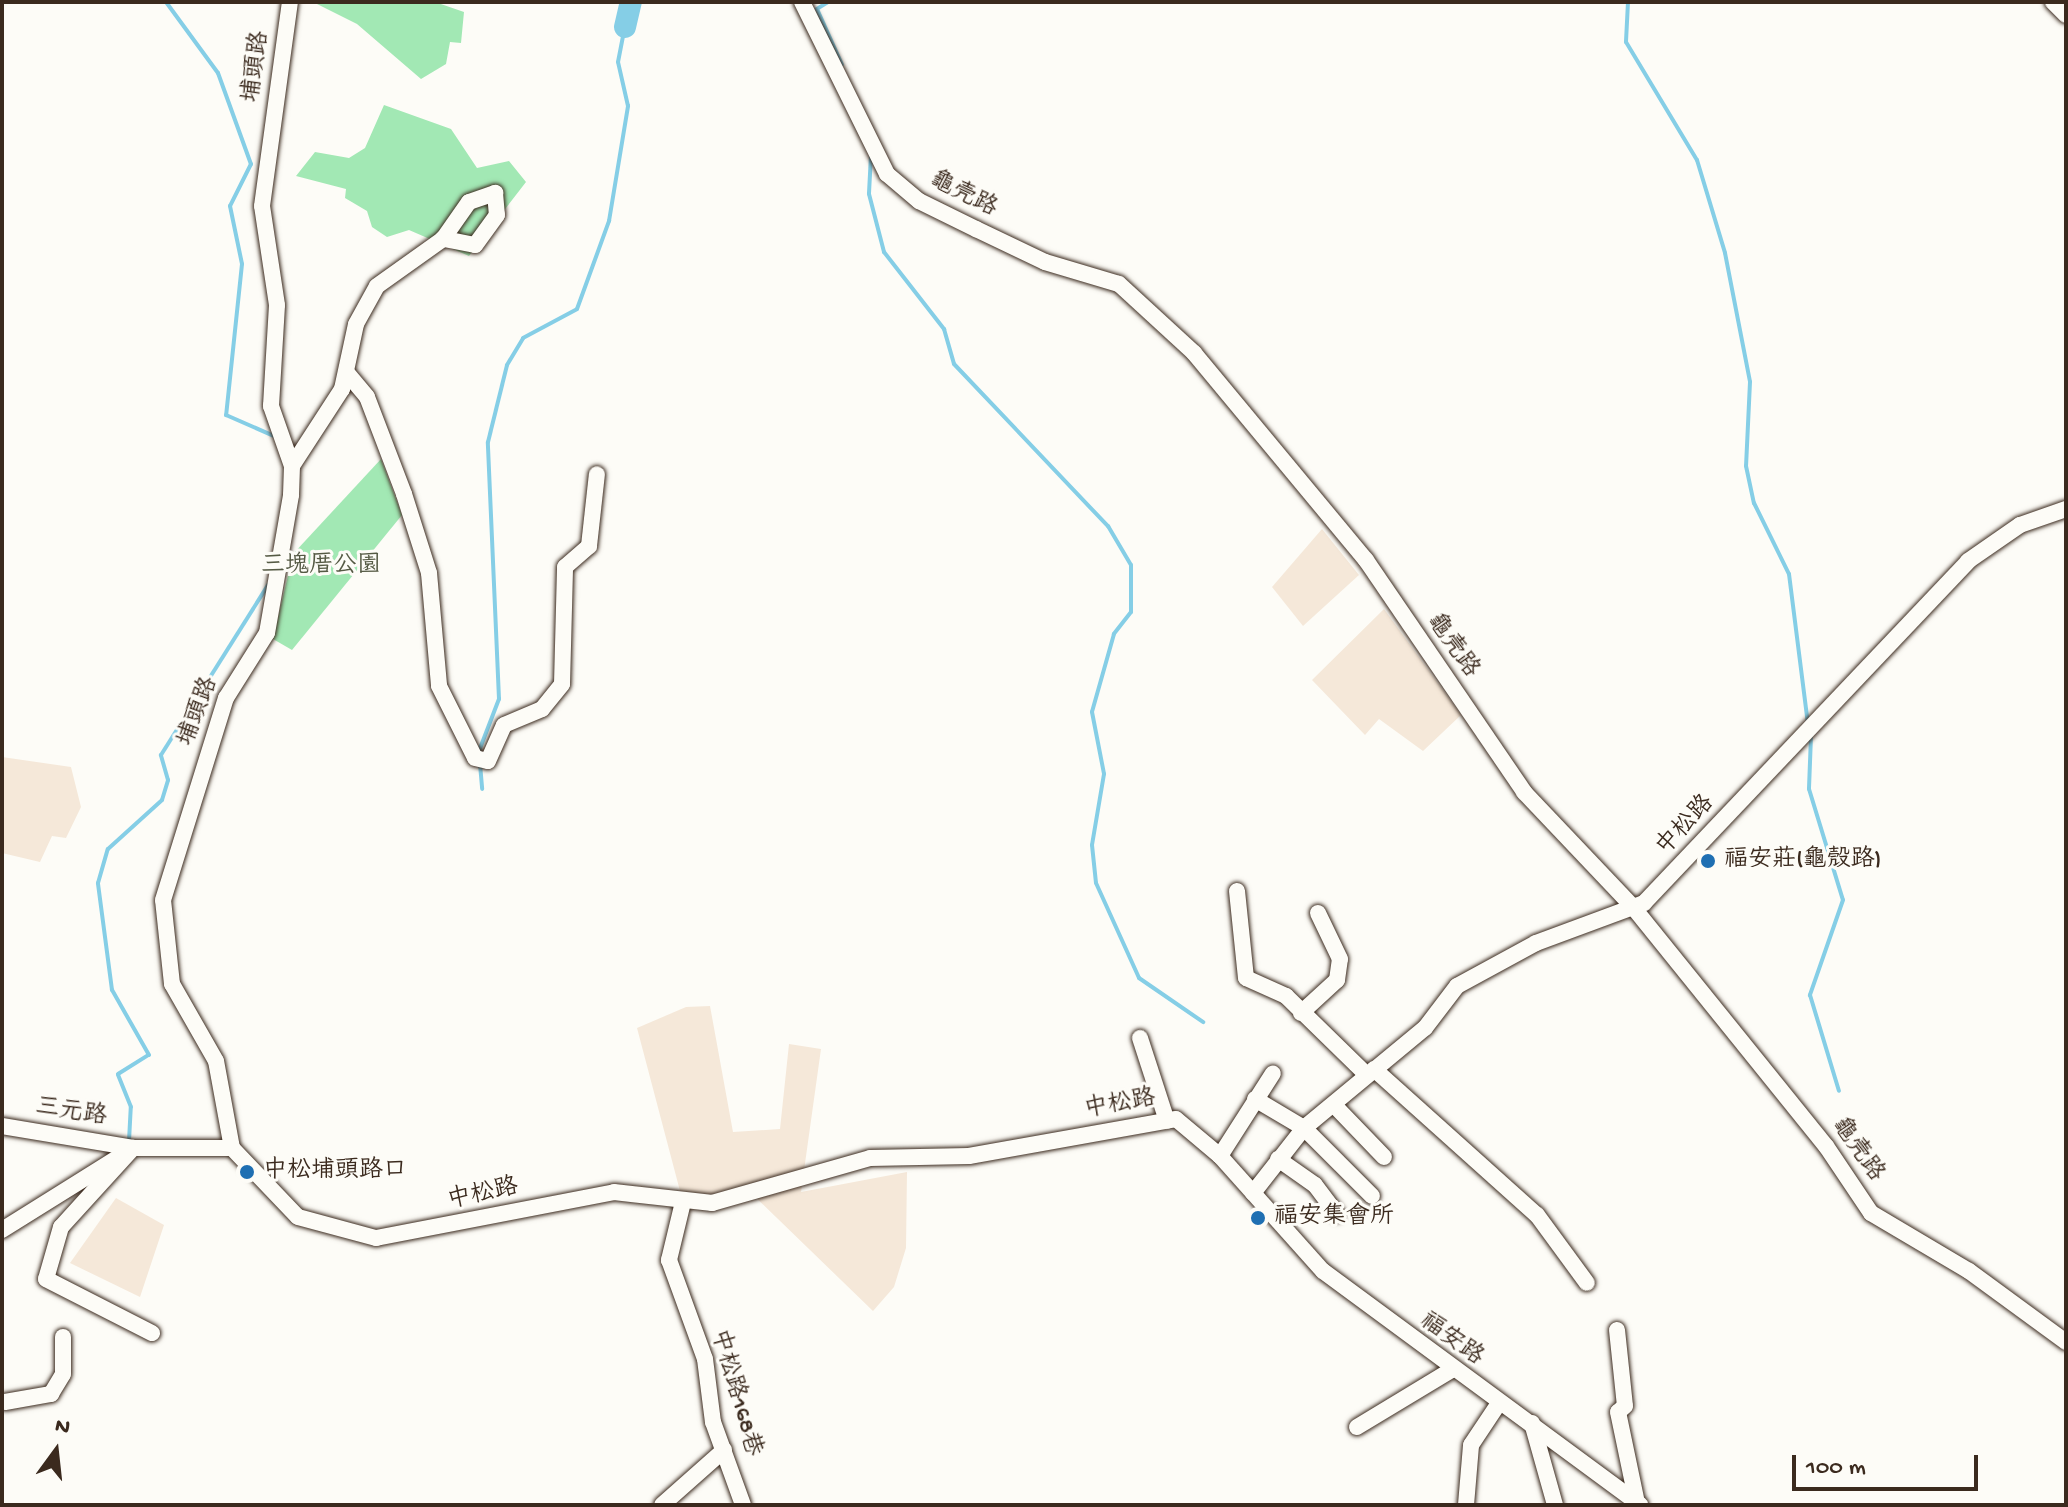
<!DOCTYPE html>
<meta charset="utf-8">
<style>
body{margin:0}
#map{position:relative;width:2068px;height:1507px;overflow:hidden;background:#fdfcf7;font-family:"Gochi Hand","LXGW WenKai TC",sans-serif}
div>[style]{position:absolute}
.built>*{inset:0;background:#f5e8d9}
.green>*{inset:0;background:#a2e8b4}
.stream>*{height:4px;margin:-2px;padding:0 2px;transform-origin:2px;border-radius:2px;background:#85cee6}
.river>*{height:22px;margin:-11px;padding:0 11px;transform-origin:11px;border-radius:11px;background:#85cee6}
.roads{filter:drop-shadow(0 0 2px #3b2a1e) drop-shadow(0 0 2px #3b2a1e)}
.minor>*{height:16px;margin:-8px;padding:0 8px;transform-origin:8px;border-radius:8px;background:#fdfcf7}
.dots>*{width:22px;height:22px;translate:-50% -50%;box-sizing:border-box;border:4px solid #fdfcf7;border-radius:50%}
span{translate:-50% -50%;white-space:nowrap;text-align:center;line-height:1.15;-webkit-text-stroke:6px #fdfcf7;paint-order:stroke}
.street-label{font-size:24px;color:#3b2a1e}
.park-label{font-size:24px;color:#555a44}
.poi-label{font-size:24px;color:#3b2a1e}
.left{translate:0 -50%;text-align:left}
.frame{position:absolute;inset:0;border:4px solid #3b2a1e;pointer-events:none}
.north{position:absolute;left:16px;top:1411px;width:80px;height:80px;-webkit-text-stroke:6px #fdfcf7;paint-order:stroke;rotate:15deg;font-size:22px;font-weight:700;line-height:32px;text-align:center;color:#3b2a1e}
.north::after{content:'';display:block;margin:auto;width:28px;height:36px;background:#3b2a1e;clip-path:polygon(50% 0,100% 100%,50% 72%,0 100%)}
.scale{position:absolute;left:1792px;top:1455px;width:186px;height:36px;box-sizing:border-box;border:4px solid #3b2a1e;border-top:0;padding-left:10px;font-size:24px;line-height:28px;white-space:nowrap;color:#3b2a1e;-webkit-text-stroke:6px #fdfcf7;paint-order:stroke}
</style>
<div id="map">
<div class="built">
<div style="clip-path:polygon(1322px 529px,1359px 575px,1303px 626px,1272px 587px)"></div>
<div style="clip-path:polygon(1384px 609px,1461px 715px,1423px 751px,1379px 719px,1365px 735px,1312px 680px)"></div>
<div style="clip-path:polygon(2px 757px,71px 767px,81px 807px,66px 838px,52px 836px,40px 862px,2px 853px)"></div>
<div style="clip-path:polygon(710px 1006px,733px 1132px,780px 1129px,789px 1044px,821px 1049px,801px 1192px,907px 1172px,906px 1248px,894px 1287px,873px 1311px,746px 1188px,724px 1196px,680px 1191px,637px 1028px,686px 1007px)"></div>
<div style="clip-path:polygon(116px 1198px,164px 1225px,140px 1297px,70px 1263px)"></div>
</div>
<div class="green">
<div style="clip-path:polygon(435px 2px,464px 12px,461px 43px,450px 42px,446px 64px,421px 79px,357px 24px,317px 4px)"></div>
<div style="clip-path:polygon(384px 105px,451px 129px,477px 168px,509px 161px,526px 182px,469px 256px,409px 230px,387px 237px,372px 227px,367px 211px,345px 198px,346px 189px,296px 176px,315px 152px,349px 158px,365px 148px)"></div>
<div style="clip-path:polygon(381px 459px,402px 515px,292px 650px,273px 639px,293px 554px)"></div>
</div>
<div class="stream">
<div style="left:166px;top:2px;width:88px;rotate:53.8deg"></div>
<div style="left:218px;top:73px;width:97px;rotate:70.1deg"></div>
<div style="left:251px;top:164px;width:47px;rotate:116.6deg"></div>
<div style="left:230px;top:206px;width:59px;rotate:78.3deg"></div>
<div style="left:242px;top:264px;width:152px;rotate:96deg"></div>
<div style="left:226px;top:415px;width:52px;rotate:23.6deg"></div>
<div style="left:828px;top:2px;width:13px;rotate:148deg"></div>
<div style="left:817px;top:9px;width:61px;rotate:65.9deg"></div>
<div style="left:1628px;top:2px;width:40px;rotate:92.9deg"></div>
<div style="left:1626px;top:42px;width:138px;rotate:59deg"></div>
<div style="left:1697px;top:160px;width:97px;rotate:73.2deg"></div>
<div style="left:1725px;top:253px;width:131px;rotate:79deg"></div>
<div style="left:1750px;top:382px;width:84px;rotate:92.7deg"></div>
<div style="left:1746px;top:466px;width:38px;rotate:78deg"></div>
<div style="left:1754px;top:503px;width:79px;rotate:63.8deg"></div>
<div style="left:1789px;top:574px;width:151px;rotate:82.8deg"></div>
<div style="left:871px;top:155px;width:39px;rotate:93deg"></div>
<div style="left:869px;top:194px;width:60px;rotate:75.5deg"></div>
<div style="left:884px;top:252px;width:98px;rotate:52.1deg"></div>
<div style="left:944px;top:329px;width:36px;rotate:74deg"></div>
<div style="left:954px;top:364px;width:224px;rotate:46.5deg"></div>
<div style="left:1108px;top:526px;width:45px;rotate:59.5deg"></div>
<div style="left:1131px;top:565px;width:47px;rotate:90deg"></div>
<div style="left:1131px;top:612px;width:28px;rotate:128deg"></div>
<div style="left:1114px;top:634px;width:81px;rotate:105.8deg"></div>
<div style="left:1092px;top:712px;width:63px;rotate:79deg"></div>
<div style="left:1104px;top:774px;width:72px;rotate:99.6deg"></div>
<div style="left:1092px;top:845px;width:38px;rotate:84deg"></div>
<div style="left:1096px;top:883px;width:104px;rotate:65.6deg"></div>
<div style="left:1139px;top:978px;width:78px;rotate:34.5deg"></div>
<div style="left:1811px;top:736px;width:53px;rotate:92.2deg"></div>
<div style="left:1809px;top:789px;width:116px;rotate:73deg"></div>
<div style="left:1843px;top:900px;width:101px;rotate:109.2deg"></div>
<div style="left:1810px;top:995px;width:100px;rotate:73.2deg"></div>
<div style="left:479px;top:751px;width:56px;rotate:-69deg"></div>
<div style="left:499px;top:699px;width:257px;rotate:-92.5deg"></div>
<div style="left:488px;top:442px;width:79px;rotate:-76.1deg"></div>
<div style="left:507px;top:365px;width:31px;rotate:-59deg"></div>
<div style="left:523px;top:338px;width:61px;rotate:-28.2deg"></div>
<div style="left:577px;top:309px;width:94px;rotate:-70deg"></div>
<div style="left:609px;top:221px;width:117px;rotate:-80.6deg"></div>
<div style="left:628px;top:106px;width:45px;rotate:-102.8deg"></div>
<div style="left:618px;top:62px;width:36px;rotate:-79deg"></div>
<div style="left:480px;top:764px;width:25px;rotate:85deg"></div>
<div style="left:129px;top:1141px;width:34px;rotate:-87deg"></div>
<div style="left:131px;top:1107px;width:35px;rotate:-112deg"></div>
<div style="left:118px;top:1074px;width:36px;rotate:-32deg"></div>
<div style="left:149px;top:1055px;width:75px;rotate:-119.6deg"></div>
<div style="left:112px;top:990px;width:108px;rotate:-97.5deg"></div>
<div style="left:98px;top:883px;width:35px;rotate:-74deg"></div>
<div style="left:108px;top:849px;width:73px;rotate:-42.2deg"></div>
<div style="left:162px;top:800px;width:21px;rotate:-73deg"></div>
<div style="left:168px;top:780px;width:26px;rotate:-106deg"></div>
<div style="left:161px;top:755px;width:201px;rotate:-57.8deg"></div>
</div>
<div class="river">
<div style="left:625px;top:27px;width:26px;rotate:-77deg"></div>
</div>
<div class="roads">
<div class="minor">
<div style="left:802px;top:2px;width:192px;rotate:63.7deg"></div>
<div style="left:887px;top:174px;width:42px;rotate:40.2deg"></div>
<div style="left:919px;top:201px;width:64px;rotate:26.2deg"></div>
<div style="left:976px;top:229px;width:76px;rotate:25.6deg"></div>
<div style="left:1045px;top:262px;width:77px;rotate:16.6deg"></div>
<div style="left:1119px;top:284px;width:102px;rotate:42.6deg"></div>
<div style="left:1194px;top:353px;width:269px;rotate:50.3deg"></div>
<div style="left:1366px;top:560px;width:281px;rotate:55.7deg"></div>
<div style="left:1524px;top:792px;width:158px;rotate:46.5deg"></div>
<div style="left:1633px;top:907px;width:307px;rotate:51.1deg"></div>
<div style="left:1826px;top:1146px;width:81px;rotate:56.1deg"></div>
<div style="left:1871px;top:1213px;width:114px;rotate:30.6deg"></div>
<div style="left:1969px;top:1271px;width:120px;rotate:36.2deg"></div>
<div style="left:2053px;top:2px;width:18px;rotate:45deg"></div>
<div style="left:347px;top:373px;width:31px;rotate:50deg"></div>
<div style="left:367px;top:397px;width:104px;rotate:69.1deg"></div>
<div style="left:404px;top:494px;width:83px;rotate:72.4deg"></div>
<div style="left:429px;top:573px;width:113px;rotate:84.9deg"></div>
<div style="left:439px;top:686px;width:80px;rotate:63.4deg"></div>
<div style="left:475px;top:758px;width:13px;rotate:13deg"></div>
<div style="left:488px;top:761px;width:39px;rotate:-66deg"></div>
<div style="left:504px;top:725px;width:41px;rotate:-22.8deg"></div>
<div style="left:542px;top:709px;width:32px;rotate:-51deg"></div>
<div style="left:562px;top:684px;width:117px;rotate:-88.5deg"></div>
<div style="left:565px;top:567px;width:32px;rotate:-41deg"></div>
<div style="left:589px;top:546px;width:72px;rotate:-83.7deg"></div>
<div style="left:292px;top:466px;width:92px;rotate:-57deg"></div>
<div style="left:342px;top:389px;width:66px;rotate:-77.8deg"></div>
<div style="left:356px;top:324px;width:43px;rotate:-61.1deg"></div>
<div style="left:377px;top:286px;width:81px;rotate:-35.5deg"></div>
<div style="left:443px;top:239px;width:45px;rotate:-54.9deg"></div>
<div style="left:469px;top:202px;width:28px;rotate:-19deg"></div>
<div style="left:495px;top:193px;width:22px;rotate:85deg"></div>
<div style="left:497px;top:215px;width:37px;rotate:126deg"></div>
<div style="left:475px;top:245px;width:33px;rotate:-169deg"></div>
<div style="left:1237px;top:891px;width:87px;rotate:84.1deg"></div>
<div style="left:1246px;top:978px;width:44px;rotate:24.2deg"></div>
<div style="left:1286px;top:996px;width:113px;rotate:44.3deg"></div>
<div style="left:1301px;top:1013px;width:49px;rotate:-42.5deg"></div>
<div style="left:1337px;top:980px;width:21px;rotate:-82deg"></div>
<div style="left:1340px;top:959px;width:51px;rotate:-115.6deg"></div>
<div style="left:1140px;top:1038px;width:87px;rotate:72deg"></div>
<div style="left:1374px;top:1069px;width:219px;rotate:41.9deg"></div>
<div style="left:1537px;top:1215px;width:84px;rotate:53.7deg"></div>
<div style="left:1255px;top:1099px;width:57px;rotate:30.6deg"></div>
<div style="left:1304px;top:1128px;width:96px;rotate:45deg"></div>
<div style="left:1334px;top:1105px;width:72px;rotate:46.1deg"></div>
<div style="left:2px;top:1126px;width:133px;rotate:9.5deg"></div>
<div style="left:133px;top:1148px;width:107px;rotate:132.3deg"></div>
<div style="left:61px;top:1227px;width:54px;rotate:106.1deg"></div>
<div style="left:46px;top:1279px;width:119px;rotate:27deg"></div>
<div style="left:232px;top:1148px;width:88px;rotate:-100.4deg"></div>
<div style="left:216px;top:1061px;width:89px;rotate:-119.7deg"></div>
<div style="left:172px;top:984px;width:84px;rotate:-96.1deg"></div>
<div style="left:163px;top:900px;width:212px;rotate:-72.7deg"></div>
<div style="left:226px;top:698px;width:77px;rotate:-57.8deg"></div>
<div style="left:267px;top:633px;width:140px;rotate:-80.1deg"></div>
<div style="left:291px;top:495px;width:29px;rotate:-88deg"></div>
<div style="left:292px;top:466px;width:64px;rotate:-109.3deg"></div>
<div style="left:271px;top:406px;width:101px;rotate:-86.6deg"></div>
<div style="left:277px;top:305px;width:100px;rotate:-98.6deg"></div>
<div style="left:262px;top:206px;width:206px;rotate:-82.2deg"></div>
<div style="left:1220px;top:1156px;width:98px;rotate:-57.4deg"></div>
<div style="left:1278px;top:1159px;width:45px;rotate:35.1deg"></div>
<div style="left:1315px;top:1185px;width:36px;rotate:53deg"></div>
<div style="left:1253px;top:1193px;width:83px;rotate:-51.9deg"></div>
<div style="left:1304px;top:1128px;width:157px;rotate:-39.6deg"></div>
<div style="left:1425px;top:1028px;width:53px;rotate:-52.7deg"></div>
<div style="left:1457px;top:986px;width:90px;rotate:-28.6deg"></div>
<div style="left:1536px;top:943px;width:115px;rotate:-20.3deg"></div>
<div style="left:1644px;top:903px;width:471px;rotate:-46.5deg"></div>
<div style="left:1968px;top:561px;width:63px;rotate:-34.7deg"></div>
<div style="left:2020px;top:525px;width:49px;rotate:-19.2deg"></div>
<div style="left:683px;top:1202px;width:60px;rotate:103.6deg"></div>
<div style="left:669px;top:1260px;width:105px;rotate:70deg"></div>
<div style="left:705px;top:1359px;width:64px;rotate:82.8deg"></div>
<div style="left:713px;top:1422px;width:88px;rotate:70.1deg"></div>
<div style="left:2px;top:1230px;width:155px;rotate:-32deg"></div>
<div style="left:133px;top:1148px;width:99px"></div>
<div style="left:232px;top:1148px;width:95px;rotate:46.3deg"></div>
<div style="left:298px;top:1217px;width:81px;rotate:15.1deg"></div>
<div style="left:376px;top:1238px;width:242px;rotate:-10.9deg"></div>
<div style="left:614px;top:1192px;width:99px;rotate:6.4deg"></div>
<div style="left:712px;top:1203px;width:164px;rotate:-15.9deg"></div>
<div style="left:870px;top:1158px;width:99px;rotate:-1.2deg"></div>
<div style="left:969px;top:1156px;width:210px;rotate:-10.1deg"></div>
<div style="left:1176px;top:1119px;width:57px;rotate:40.1deg"></div>
<div style="left:1220px;top:1156px;width:154px;rotate:48.2deg"></div>
<div style="left:1323px;top:1271px;width:394px;rotate:36.4deg"></div>
<div style="left:1617px;top:1330px;width:76px;rotate:84deg"></div>
<div style="left:1625px;top:1406px;width:9px;rotate:139deg"></div>
<div style="left:1618px;top:1412px;width:93px;rotate:78.2deg"></div>
<div style="left:5px;top:1402px;width:47px;rotate:-9.9deg"></div>
<div style="left:51px;top:1394px;width:23px;rotate:-59deg"></div>
<div style="left:63px;top:1374px;width:37px;rotate:-90deg"></div>
<div style="left:1532px;top:1423px;width:85px;rotate:74.3deg"></div>
<div style="left:1357px;top:1427px;width:109px;rotate:-31.1deg"></div>
<div style="left:662px;top:1505px;width:83px;rotate:-41.6deg"></div>
<div style="left:1466px;top:1505px;width:60px;rotate:-85.2deg"></div>
<div style="left:1471px;top:1445px;width:50px;rotate:-56.3deg"></div>
</div>
</div>
<div class="dots">
<div style="left:1708px;top:861px;background:#1f6fb2"></div>
<div style="left:247px;top:1172px;background:#1f6fb2"></div>
<div style="left:1258px;top:1218px;background:#1f6fb2"></div>
</div>
<div class="street-label">
<span style="left:257px;top:67px;rotate:-82deg">埔頭路</span>
<span style="left:963px;top:195px;rotate:27deg">龜壳路</span>
<span style="left:1452px;top:646px;rotate:55deg">龜壳路</span>
<span style="left:199px;top:712px;rotate:-69deg">埔頭路</span>
<span style="left:1686px;top:826px;rotate:-47deg">中松路</span>
<span style="left:1120px;top:1105px;rotate:-10deg">中松路</span>
<span style="left:71px;top:1113px;rotate:9deg">三元路</span>
<span style="left:1857px;top:1150px;rotate:55deg">龜壳路</span>
<span style="left:483px;top:1195px;rotate:-12deg">中松路</span>
<span style="left:1451px;top:1340px;rotate:36deg">福安路</span>
<span style="left:735px;top:1393px;rotate:74deg">中松路168巷</span>
</div>
<div class="park-label">
<span style="left:321px;top:567px">三塊厝公園</span>
</div>
<div class="poi-label">
<span class="left" style="left:1724px;top:861px">福安莊(龜殼路)</span>
<span class="left" style="left:263px;top:1172px">中松埔頭路口</span>
<span class="left" style="left:1274px;top:1218px">福安集會所</span>
</div>
<div class="frame"></div>
<div class="north">N</div>
<div class="scale">100 m</div>
</div>
